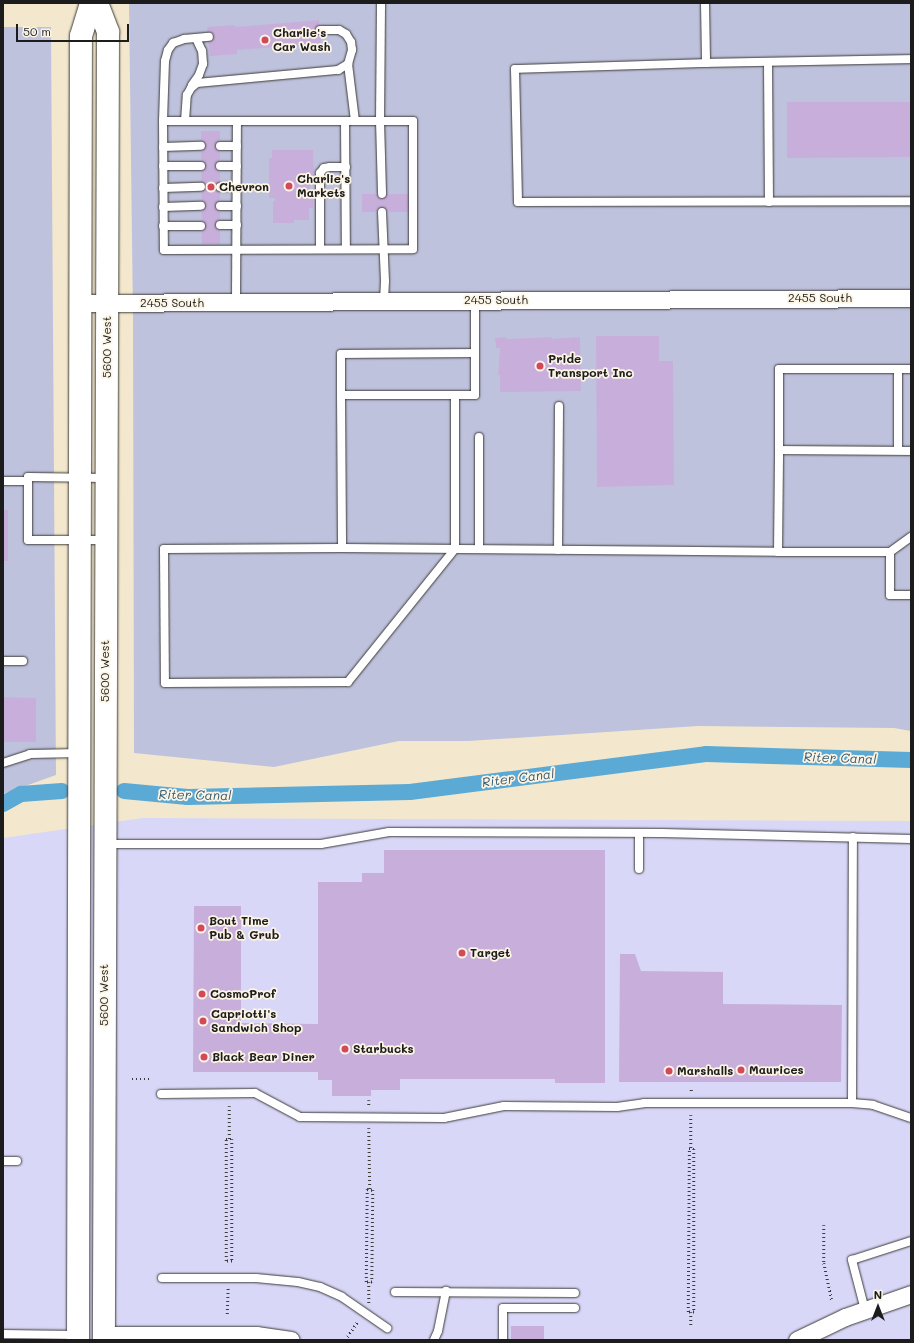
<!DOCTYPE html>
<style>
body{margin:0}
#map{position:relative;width:914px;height:1343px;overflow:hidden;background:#f3e8cd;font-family:Mali,sans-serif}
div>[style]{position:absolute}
.built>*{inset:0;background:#d8d7f8}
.industrial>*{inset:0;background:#bfc2dd}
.canal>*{height:16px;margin:-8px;padding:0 8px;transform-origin:8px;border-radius:8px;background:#5ba9d5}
.building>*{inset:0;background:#c8afdb}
.path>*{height:2.5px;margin-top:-1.25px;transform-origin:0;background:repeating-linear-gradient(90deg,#3c3b37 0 1px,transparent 0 4px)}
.roads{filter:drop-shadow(0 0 1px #3c3b37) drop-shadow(0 0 1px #3c3b37)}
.service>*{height:8px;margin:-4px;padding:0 4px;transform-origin:4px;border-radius:4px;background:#fff}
.minor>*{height:17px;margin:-8.5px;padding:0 8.5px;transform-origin:8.5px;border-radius:8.5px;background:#fff}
.secondary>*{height:22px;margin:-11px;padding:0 11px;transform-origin:11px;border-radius:11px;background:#fff}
.dots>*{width:11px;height:11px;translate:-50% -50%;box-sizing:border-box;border:2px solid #fcf5e5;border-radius:50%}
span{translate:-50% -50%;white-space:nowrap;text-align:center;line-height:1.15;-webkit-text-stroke:3.5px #fcf5e5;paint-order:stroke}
.poi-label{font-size:12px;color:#1c1c1c;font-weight:700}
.left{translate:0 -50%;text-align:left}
.street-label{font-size:12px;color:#1c1c1c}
.water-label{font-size:13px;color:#385b6f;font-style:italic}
.frame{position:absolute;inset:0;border:4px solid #1c1c1c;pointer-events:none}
.north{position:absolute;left:858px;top:1287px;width:40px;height:40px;-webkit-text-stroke:3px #fcf5e5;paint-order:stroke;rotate:0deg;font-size:11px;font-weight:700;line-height:16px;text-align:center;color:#1c1c1c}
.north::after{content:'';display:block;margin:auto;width:14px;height:18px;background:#1c1c1c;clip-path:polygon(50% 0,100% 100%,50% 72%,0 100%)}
.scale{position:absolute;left:16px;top:24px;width:113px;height:18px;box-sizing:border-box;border:2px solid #1c1c1c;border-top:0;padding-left:5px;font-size:12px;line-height:14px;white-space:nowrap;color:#1c1c1c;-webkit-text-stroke:3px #fcf5e5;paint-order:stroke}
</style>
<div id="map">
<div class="built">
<div style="clip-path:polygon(142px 818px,911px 821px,911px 1340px,3px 1340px,3px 838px)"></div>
</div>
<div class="industrial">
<div style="clip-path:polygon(129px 3px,911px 3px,911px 731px,894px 728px,698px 726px,468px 741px,399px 741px,274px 767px,134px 753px,133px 319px)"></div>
<div style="clip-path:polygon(3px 27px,51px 27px,56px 775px,3px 794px)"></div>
</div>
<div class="canal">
<div style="left:124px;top:791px;width:64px;rotate:5.4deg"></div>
<div style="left:188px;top:797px;width:222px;rotate:-1.3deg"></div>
<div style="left:410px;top:792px;width:298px;rotate:-7.3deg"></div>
<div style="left:706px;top:754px;width:205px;rotate:1.7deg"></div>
<div style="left:3px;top:804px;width:21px;rotate:-29deg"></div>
<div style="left:21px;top:794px;width:41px;rotate:-4.2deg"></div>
</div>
<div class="building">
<div style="clip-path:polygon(319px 20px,321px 43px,275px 50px,275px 47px,237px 50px,237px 54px,210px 56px,207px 27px,235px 25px,235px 27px)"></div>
<div style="clip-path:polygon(787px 102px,911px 102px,911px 157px,787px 158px)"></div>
<div style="clip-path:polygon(201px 131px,220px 131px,220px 244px,202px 244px)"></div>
<div style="clip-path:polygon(272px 150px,313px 150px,314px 181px,310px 181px,310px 190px,313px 190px,313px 208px,309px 208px,309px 220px,294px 220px,294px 223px,273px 223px,273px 201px,275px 201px,275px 198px,269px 198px,269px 158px,272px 158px)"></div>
<div style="clip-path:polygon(362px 194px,409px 194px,409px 212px,362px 212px)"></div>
<div style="clip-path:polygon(596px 336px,659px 336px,659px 361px,673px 361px,674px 485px,597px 487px)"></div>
<div style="clip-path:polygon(506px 337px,506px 339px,552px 337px,552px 339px,580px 337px,581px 391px,500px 392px,500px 375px,498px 375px,500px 348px,496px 348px,495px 338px)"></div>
<div style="clip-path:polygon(3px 510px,8px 510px,8px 561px,3px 561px)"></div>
<div style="clip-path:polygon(3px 697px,36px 698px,36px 742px,3px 742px)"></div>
<div style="clip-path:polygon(384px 850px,605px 850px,605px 1083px,555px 1083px,555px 1079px,400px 1079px,400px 1090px,371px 1090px,371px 1096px,332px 1096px,332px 1080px,318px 1080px,318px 1072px,193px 1072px,194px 906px,241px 906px,241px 1023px,318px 1024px,318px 882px,362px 882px,362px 873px,384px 873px)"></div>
<div style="clip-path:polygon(620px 954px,635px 954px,641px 971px,723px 972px,723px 1004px,842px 1005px,841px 1082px,619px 1082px)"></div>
<div style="clip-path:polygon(511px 1326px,544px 1326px,544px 1340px,511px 1340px)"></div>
</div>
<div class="path">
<div style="left:132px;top:1079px;width:18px"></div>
<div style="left:691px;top:1091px;width:4px;rotate:-90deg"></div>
<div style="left:369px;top:1100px;width:6px;rotate:90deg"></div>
<div style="left:691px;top:1115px;width:34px;rotate:90deg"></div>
<div style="left:369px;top:1128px;width:61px;rotate:89.1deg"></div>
<div style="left:226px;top:1139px;width:6px"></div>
<div style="left:232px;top:1139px;width:122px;rotate:90deg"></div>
<div style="left:232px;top:1261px;width:6px;rotate:180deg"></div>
<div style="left:226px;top:1261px;width:122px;rotate:-90deg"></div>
<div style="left:229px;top:1139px;width:33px;rotate:-90deg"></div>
<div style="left:689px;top:1149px;width:5px"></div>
<div style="left:694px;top:1149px;width:163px;rotate:90deg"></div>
<div style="left:694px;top:1312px;width:6px;rotate:180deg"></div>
<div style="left:688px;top:1312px;width:163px;rotate:-89.6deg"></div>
<div style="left:367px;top:1189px;width:6px;rotate:9deg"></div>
<div style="left:373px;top:1190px;width:92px;rotate:90.6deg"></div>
<div style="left:372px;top:1282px;width:6px;rotate:180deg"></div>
<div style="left:366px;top:1282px;width:93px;rotate:-89.4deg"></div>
<div style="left:824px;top:1225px;width:38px;rotate:90deg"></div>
<div style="left:824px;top:1263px;width:38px;rotate:78deg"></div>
<div style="left:369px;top:1282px;width:21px;rotate:90deg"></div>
<div style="left:691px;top:1312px;width:14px;rotate:90deg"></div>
<div style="left:227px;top:1314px;width:26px;rotate:-88deg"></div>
<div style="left:345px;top:1340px;width:23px;rotate:-56deg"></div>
</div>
<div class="roads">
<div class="service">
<div style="left:705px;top:3px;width:60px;rotate:89deg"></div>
<div style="left:706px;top:63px;width:191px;rotate:178.2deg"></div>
<div style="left:515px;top:69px;width:133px;rotate:88.7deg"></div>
<div style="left:518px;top:202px;width:393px;rotate:-0.1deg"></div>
<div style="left:768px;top:62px;width:140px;rotate:89.6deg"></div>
<div style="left:706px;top:63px;width:205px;rotate:-1.1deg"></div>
<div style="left:348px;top:64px;width:57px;rotate:83deg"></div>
<div style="left:192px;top:85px;width:12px;rotate:-55deg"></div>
<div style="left:199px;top:75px;width:12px;rotate:-70deg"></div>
<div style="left:203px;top:64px;width:13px;rotate:-94deg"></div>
<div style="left:202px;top:51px;width:14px;rotate:-115deg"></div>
<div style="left:163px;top:121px;width:60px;rotate:-88.1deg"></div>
<div style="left:165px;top:61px;width:11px;rotate:-75deg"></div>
<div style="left:168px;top:50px;width:9px;rotate:-54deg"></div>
<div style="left:173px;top:43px;width:12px;rotate:-20deg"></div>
<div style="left:184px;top:39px;width:25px;rotate:-5deg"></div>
<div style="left:185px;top:121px;width:26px;rotate:-86deg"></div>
<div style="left:187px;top:95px;width:8px;rotate:-60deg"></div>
<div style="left:191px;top:88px;width:8px;rotate:-40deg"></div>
<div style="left:197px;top:83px;width:142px;rotate:-5.3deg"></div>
<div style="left:338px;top:70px;width:12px;rotate:-31deg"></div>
<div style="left:348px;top:64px;width:15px;rotate:-74deg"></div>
<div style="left:352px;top:50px;width:8px;rotate:-97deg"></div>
<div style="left:351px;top:42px;width:9px;rotate:-122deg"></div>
<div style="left:346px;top:34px;width:8px;rotate:-150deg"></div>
<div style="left:339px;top:30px;width:19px;rotate:180deg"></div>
<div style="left:237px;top:121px;width:74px;rotate:180deg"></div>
<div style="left:163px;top:121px;width:129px;rotate:89.6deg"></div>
<div style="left:164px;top:250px;width:249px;rotate:-0.2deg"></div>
<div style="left:413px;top:249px;width:128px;rotate:-90deg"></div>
<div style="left:413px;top:121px;width:33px;rotate:180deg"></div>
<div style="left:380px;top:121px;width:73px;rotate:88.4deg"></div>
<div style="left:345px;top:121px;width:128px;rotate:89.6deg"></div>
<div style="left:220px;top:146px;width:17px"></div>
<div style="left:163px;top:147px;width:38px;rotate:-2deg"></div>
<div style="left:163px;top:166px;width:38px"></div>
<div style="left:220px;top:166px;width:17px"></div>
<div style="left:220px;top:187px;width:17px"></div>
<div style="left:163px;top:188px;width:38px;rotate:-2deg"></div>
<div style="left:220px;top:206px;width:17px"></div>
<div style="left:163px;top:207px;width:38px;rotate:-2deg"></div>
<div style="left:382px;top:212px;width:69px;rotate:87.5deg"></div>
<div style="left:385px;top:281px;width:20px;rotate:93deg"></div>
<div style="left:220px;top:225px;width:17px"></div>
<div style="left:163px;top:226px;width:38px"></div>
<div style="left:320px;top:249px;width:76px;rotate:-90deg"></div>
<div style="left:320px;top:173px;width:6px;rotate:-51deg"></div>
<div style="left:324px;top:168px;width:6px;rotate:-9deg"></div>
<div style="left:330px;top:167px;width:16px"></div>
<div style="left:475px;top:300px;width:95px;rotate:90deg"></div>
<div style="left:475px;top:395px;width:134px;rotate:180deg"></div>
<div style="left:341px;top:395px;width:153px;rotate:89.6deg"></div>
<div style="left:342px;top:548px;width:436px;rotate:0.5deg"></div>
<div style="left:778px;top:552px;width:102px;rotate:-89.4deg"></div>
<div style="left:779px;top:450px;width:132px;rotate:0.4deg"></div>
<div style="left:236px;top:302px;width:181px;rotate:-89.7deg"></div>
<div style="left:237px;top:121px;width:143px"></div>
<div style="left:380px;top:121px;width:118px;rotate:-89.5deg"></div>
<div style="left:898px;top:369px;width:81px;rotate:90deg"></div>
<div style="left:341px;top:395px;width:41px;rotate:-90deg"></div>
<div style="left:341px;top:354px;width:134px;rotate:-0.4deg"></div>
<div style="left:779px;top:450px;width:81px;rotate:-90deg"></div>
<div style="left:779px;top:369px;width:132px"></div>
<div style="left:3px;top:481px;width:25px"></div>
<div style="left:105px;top:540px;width:77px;rotate:180deg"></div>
<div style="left:28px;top:540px;width:63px;rotate:-90deg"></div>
<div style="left:28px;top:477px;width:78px;rotate:0.7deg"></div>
<div style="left:342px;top:548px;width:178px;rotate:179.7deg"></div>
<div style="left:164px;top:549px;width:134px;rotate:89.6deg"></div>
<div style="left:165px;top:683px;width:183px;rotate:-0.3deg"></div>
<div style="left:348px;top:682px;width:171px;rotate:-51.2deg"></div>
<div style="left:455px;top:549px;width:154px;rotate:-90deg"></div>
<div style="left:479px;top:549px;width:112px;rotate:-90deg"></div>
<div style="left:558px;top:550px;width:144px;rotate:-89.6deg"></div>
<div style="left:778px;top:552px;width:112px"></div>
<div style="left:890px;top:552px;width:26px;rotate:-36deg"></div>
<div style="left:890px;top:552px;width:43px;rotate:90deg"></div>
<div style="left:890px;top:595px;width:21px"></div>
<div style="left:3px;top:661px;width:20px"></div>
<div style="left:3px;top:763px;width:28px;rotate:-18deg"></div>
<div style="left:30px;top:754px;width:49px;rotate:-1.2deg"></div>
<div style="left:105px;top:844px;width:216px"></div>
<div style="left:321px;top:844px;width:69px;rotate:-10deg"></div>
<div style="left:389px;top:832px;width:273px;rotate:0.2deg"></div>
<div style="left:662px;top:833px;width:249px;rotate:1.4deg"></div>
<div style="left:639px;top:869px;width:36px;rotate:-90deg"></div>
<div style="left:161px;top:1094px;width:94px;rotate:-0.6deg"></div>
<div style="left:255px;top:1093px;width:51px;rotate:28.1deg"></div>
<div style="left:300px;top:1117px;width:144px;rotate:0.4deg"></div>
<div style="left:444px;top:1118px;width:61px;rotate:-11.3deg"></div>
<div style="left:504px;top:1106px;width:113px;rotate:0.5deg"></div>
<div style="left:617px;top:1107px;width:27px;rotate:-8deg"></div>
<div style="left:644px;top:1103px;width:208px"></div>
<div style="left:852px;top:1103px;width:21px;rotate:5deg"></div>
<div style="left:873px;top:1105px;width:40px;rotate:18.9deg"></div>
<div style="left:852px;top:1103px;width:266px;rotate:-89.8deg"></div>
<div style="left:3px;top:1161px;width:14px"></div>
<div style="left:162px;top:1278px;width:94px"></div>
<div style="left:256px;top:1278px;width:42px;rotate:5.4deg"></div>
<div style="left:298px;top:1282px;width:23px;rotate:13deg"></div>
<div style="left:320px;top:1287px;width:24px;rotate:24deg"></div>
<div style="left:342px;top:1297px;width:55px;rotate:34.6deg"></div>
<div style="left:395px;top:1292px;width:180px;rotate:0.3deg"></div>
<div style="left:865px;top:1310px;width:52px;rotate:-104.6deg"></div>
<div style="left:852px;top:1260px;width:62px;rotate:-17.9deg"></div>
<div style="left:3px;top:1334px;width:74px;rotate:0.8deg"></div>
<div style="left:434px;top:1340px;width:10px;rotate:-66deg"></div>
<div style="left:438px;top:1331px;width:41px;rotate:-78.7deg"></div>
<div style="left:503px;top:1340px;width:32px;rotate:-90deg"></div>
<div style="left:503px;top:1308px;width:72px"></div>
</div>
<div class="minor">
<div style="left:80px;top:303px;width:831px;rotate:-0.34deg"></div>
<div style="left:104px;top:1335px;width:152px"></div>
<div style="left:256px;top:1335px;width:35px;rotate:8deg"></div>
<div style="left:797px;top:1340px;width:53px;rotate:-25.6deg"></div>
<div style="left:845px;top:1317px;width:70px;rotate:-19.2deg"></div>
</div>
<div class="secondary">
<div style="left:97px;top:3px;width:31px;rotate:69deg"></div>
<div style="left:108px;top:32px;width:1308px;rotate:90.18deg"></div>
<div style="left:78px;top:1340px;width:1304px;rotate:-89.87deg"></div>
<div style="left:81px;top:36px;width:34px;rotate:-73deg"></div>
</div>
</div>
<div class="dots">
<div style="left:265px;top:40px;background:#d1495b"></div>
<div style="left:289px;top:186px;background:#d1495b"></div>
<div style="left:211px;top:187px;background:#d1495b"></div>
<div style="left:540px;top:366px;background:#d1495b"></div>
<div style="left:201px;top:928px;background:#d1495b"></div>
<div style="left:462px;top:953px;background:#d1495b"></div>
<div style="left:202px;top:994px;background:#d1495b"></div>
<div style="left:203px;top:1021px;background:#d1495b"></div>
<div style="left:345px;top:1049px;background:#d1495b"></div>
<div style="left:204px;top:1057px;background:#d1495b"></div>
<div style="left:741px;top:1070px;background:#d1495b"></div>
<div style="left:669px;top:1071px;background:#d1495b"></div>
</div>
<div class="poi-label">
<span class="left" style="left:273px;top:40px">Charlie's<br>Car Wash</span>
<span class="left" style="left:297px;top:186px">Charlie's<br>Markets</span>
<span class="left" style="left:219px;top:187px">Chevron</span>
<span class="left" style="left:548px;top:366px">Pride<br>Transport Inc</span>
<span class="left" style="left:209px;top:928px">Bout Time<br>Pub &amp; Grub</span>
<span class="left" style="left:470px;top:953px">Target</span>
<span class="left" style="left:210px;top:994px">CosmoProf</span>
<span class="left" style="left:211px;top:1021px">Capriotti's<br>Sandwich Shop</span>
<span class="left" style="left:353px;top:1049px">Starbucks</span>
<span class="left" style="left:212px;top:1057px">Black Bear Diner</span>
<span class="left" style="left:749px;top:1070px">Maurices</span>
<span class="left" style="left:677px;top:1071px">Marshalls</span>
</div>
<div class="street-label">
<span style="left:820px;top:298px">2455 South</span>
<span style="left:496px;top:300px">2455 South</span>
<span style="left:172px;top:303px">2455 South</span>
<span style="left:107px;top:347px;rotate:-90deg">5600 West</span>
<span style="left:105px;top:671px;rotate:-90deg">5600 West</span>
<span style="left:104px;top:995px;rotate:-90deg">5600 West</span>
</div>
<div class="water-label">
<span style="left:840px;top:758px;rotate:2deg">Riter Canal</span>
<span style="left:518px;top:778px;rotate:-7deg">Riter Canal</span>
<span style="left:195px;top:795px;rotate:1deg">Riter Canal</span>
</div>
<div class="frame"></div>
<div class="north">N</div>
<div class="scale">50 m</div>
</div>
